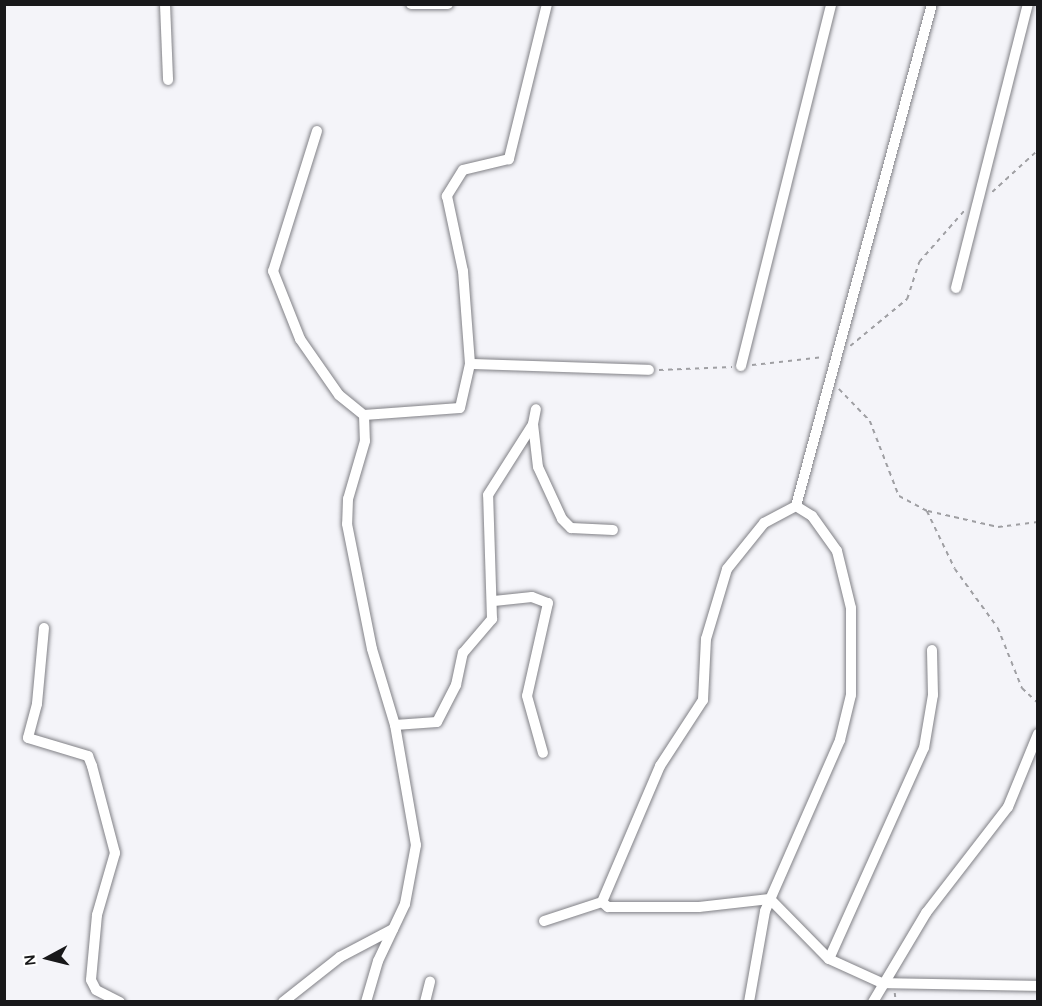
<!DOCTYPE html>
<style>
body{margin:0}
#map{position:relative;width:1042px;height:1006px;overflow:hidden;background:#f4f4f9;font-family:Karla,sans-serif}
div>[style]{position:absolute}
.path>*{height:1.5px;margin-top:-0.75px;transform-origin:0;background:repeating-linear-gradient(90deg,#9f9fa3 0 4.5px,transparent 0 9px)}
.roads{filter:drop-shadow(0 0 2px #818186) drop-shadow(0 0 2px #818186)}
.minor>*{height:10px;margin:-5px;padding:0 5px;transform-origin:5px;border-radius:5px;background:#fff}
span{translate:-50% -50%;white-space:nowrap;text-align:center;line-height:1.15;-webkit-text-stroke:4.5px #fff;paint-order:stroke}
.frame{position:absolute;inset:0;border:6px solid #18181a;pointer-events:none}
.north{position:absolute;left:18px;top:928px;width:60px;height:60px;-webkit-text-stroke:4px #fff;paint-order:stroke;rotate:263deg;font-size:16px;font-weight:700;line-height:24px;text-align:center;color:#18181a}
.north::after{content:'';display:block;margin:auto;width:21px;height:27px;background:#18181a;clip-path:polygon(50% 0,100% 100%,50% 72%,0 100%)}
</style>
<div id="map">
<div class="path">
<div style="left:992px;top:192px;width:62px;rotate:-42.4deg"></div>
<div style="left:850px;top:346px;width:74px;rotate:-39.5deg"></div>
<div style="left:907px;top:299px;width:39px;rotate:-72deg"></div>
<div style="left:919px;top:262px;width:68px;rotate:-48.6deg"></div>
<div style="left:752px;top:365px;width:72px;rotate:-6.3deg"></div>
<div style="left:659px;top:370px;width:73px;rotate:-2.4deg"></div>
<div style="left:839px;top:389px;width:45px;rotate:45.9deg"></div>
<div style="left:870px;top:421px;width:80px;rotate:68.9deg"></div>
<div style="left:899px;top:496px;width:32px;rotate:28deg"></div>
<div style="left:927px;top:511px;width:64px;rotate:64.2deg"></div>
<div style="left:955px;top:569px;width:73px;rotate:53.9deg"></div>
<div style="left:998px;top:628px;width:65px;rotate:68.2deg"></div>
<div style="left:1022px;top:688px;width:22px;rotate:43deg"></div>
<div style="left:928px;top:511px;width:72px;rotate:12.9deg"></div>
<div style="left:998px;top:527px;width:40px;rotate:-7.1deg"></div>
<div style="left:895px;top:993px;width:9px;rotate:84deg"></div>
</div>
<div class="roads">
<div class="minor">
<div style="left:165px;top:4px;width:76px;rotate:87.7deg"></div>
<div style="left:411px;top:4px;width:37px"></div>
<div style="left:547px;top:4px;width:160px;rotate:103.8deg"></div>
<div style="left:509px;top:159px;width:47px;rotate:166.6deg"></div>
<div style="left:463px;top:170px;width:31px;rotate:122deg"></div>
<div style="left:447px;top:196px;width:77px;rotate:78deg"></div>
<div style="left:463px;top:271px;width:93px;rotate:85.7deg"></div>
<div style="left:470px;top:364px;width:179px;rotate:1.9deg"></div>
<div style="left:317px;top:131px;width:147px;rotate:107.4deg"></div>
<div style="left:273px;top:271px;width:73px;rotate:68.3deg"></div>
<div style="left:300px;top:339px;width:68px;rotate:55.1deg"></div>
<div style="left:339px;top:395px;width:32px;rotate:39deg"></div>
<div style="left:364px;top:415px;width:26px;rotate:88deg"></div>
<div style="left:365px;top:441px;width:60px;rotate:106.3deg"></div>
<div style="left:348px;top:499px;width:25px;rotate:92deg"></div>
<div style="left:347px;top:524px;width:127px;rotate:78.7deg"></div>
<div style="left:372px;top:649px;width:79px;rotate:73.2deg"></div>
<div style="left:395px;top:725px;width:122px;rotate:80.1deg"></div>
<div style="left:416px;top:845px;width:60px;rotate:100.6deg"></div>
<div style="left:405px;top:904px;width:63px;rotate:115.3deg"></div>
<div style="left:378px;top:961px;width:43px;rotate:106.3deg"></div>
<div style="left:956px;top:288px;width:293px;rotate:-75.8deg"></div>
<div style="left:741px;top:366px;width:373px;rotate:-76deg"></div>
<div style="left:364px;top:415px;width:96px;rotate:-4.2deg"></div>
<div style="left:460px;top:408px;width:45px;rotate:-77.2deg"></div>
<div style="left:533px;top:424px;width:43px;rotate:83.4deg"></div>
<div style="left:538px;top:467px;width:57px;rotate:65.2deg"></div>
<div style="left:562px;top:519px;width:13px;rotate:45deg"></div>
<div style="left:571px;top:528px;width:42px;rotate:2.7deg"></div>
<div style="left:494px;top:601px;width:38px;rotate:-6deg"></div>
<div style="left:532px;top:597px;width:17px;rotate:21deg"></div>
<div style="left:548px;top:603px;width:95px;rotate:102.7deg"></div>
<div style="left:527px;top:696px;width:59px;rotate:74.3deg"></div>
<div style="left:44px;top:628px;width:76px;rotate:95.3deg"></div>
<div style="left:37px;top:704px;width:35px;rotate:105deg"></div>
<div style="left:28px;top:738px;width:63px;rotate:16.7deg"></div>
<div style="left:88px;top:756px;width:11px;rotate:68deg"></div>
<div style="left:92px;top:766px;width:90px;rotate:75.2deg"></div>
<div style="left:115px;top:853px;width:65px;rotate:106.2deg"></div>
<div style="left:97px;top:915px;width:65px;rotate:95.3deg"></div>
<div style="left:91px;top:980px;width:11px;rotate:63deg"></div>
<div style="left:96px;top:990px;width:27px;rotate:27deg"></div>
<div style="left:395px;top:725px;width:42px;rotate:-4.1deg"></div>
<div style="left:437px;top:722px;width:42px;rotate:-62.8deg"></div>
<div style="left:456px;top:685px;width:33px;rotate:-78deg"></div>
<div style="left:463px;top:653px;width:45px;rotate:-49.5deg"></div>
<div style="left:492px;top:619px;width:124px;rotate:-91.8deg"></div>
<div style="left:488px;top:495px;width:84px;rotate:-57.6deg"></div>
<div style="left:533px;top:424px;width:15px;rotate:-79deg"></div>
<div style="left:602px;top:902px;width:8px;rotate:40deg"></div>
<div style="left:608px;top:907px;width:91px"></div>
<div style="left:699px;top:907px;width:71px;rotate:-6.4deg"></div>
<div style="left:770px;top:899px;width:84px;rotate:45.5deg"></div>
<div style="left:829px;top:959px;width:58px;rotate:24.4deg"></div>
<div style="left:882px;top:983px;width:156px;rotate:1.1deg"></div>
<div style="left:544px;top:921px;width:61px;rotate:-18.1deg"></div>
<div style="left:602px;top:902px;width:148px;rotate:-66.9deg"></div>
<div style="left:660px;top:766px;width:79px;rotate:-56.9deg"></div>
<div style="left:703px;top:700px;width:61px;rotate:-87.2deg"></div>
<div style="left:706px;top:639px;width:73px;rotate:-73.3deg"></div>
<div style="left:727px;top:569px;width:59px;rotate:-51.2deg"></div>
<div style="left:764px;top:523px;width:36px;rotate:-28deg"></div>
<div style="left:796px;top:506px;width:520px;rotate:-74.84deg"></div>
<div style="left:829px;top:959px;width:231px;rotate:-65.8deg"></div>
<div style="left:924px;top:748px;width:54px;rotate:-80.4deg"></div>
<div style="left:933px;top:695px;width:45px;rotate:-91.3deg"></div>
<div style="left:283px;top:1002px;width:73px;rotate:-38.3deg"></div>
<div style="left:340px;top:957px;width:60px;rotate:-27.8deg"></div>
<div style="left:425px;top:1002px;width:21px;rotate:-76deg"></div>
<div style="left:749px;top:1002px;width:92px;rotate:-80deg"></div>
<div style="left:765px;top:911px;width:187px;rotate:-66.3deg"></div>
<div style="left:840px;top:740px;width:46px;rotate:-76.3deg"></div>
<div style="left:851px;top:695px;width:87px;rotate:-90deg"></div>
<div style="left:851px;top:608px;width:59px;rotate:-103.8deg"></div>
<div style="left:837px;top:551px;width:43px;rotate:-125.5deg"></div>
<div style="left:812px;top:516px;width:19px;rotate:-148deg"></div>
<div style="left:873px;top:1002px;width:104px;rotate:-59.2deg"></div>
<div style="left:926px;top:913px;width:134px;rotate:-52.3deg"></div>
<div style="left:1008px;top:807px;width:79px;rotate:-67.7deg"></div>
</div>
</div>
<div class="frame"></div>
<div class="north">N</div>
</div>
